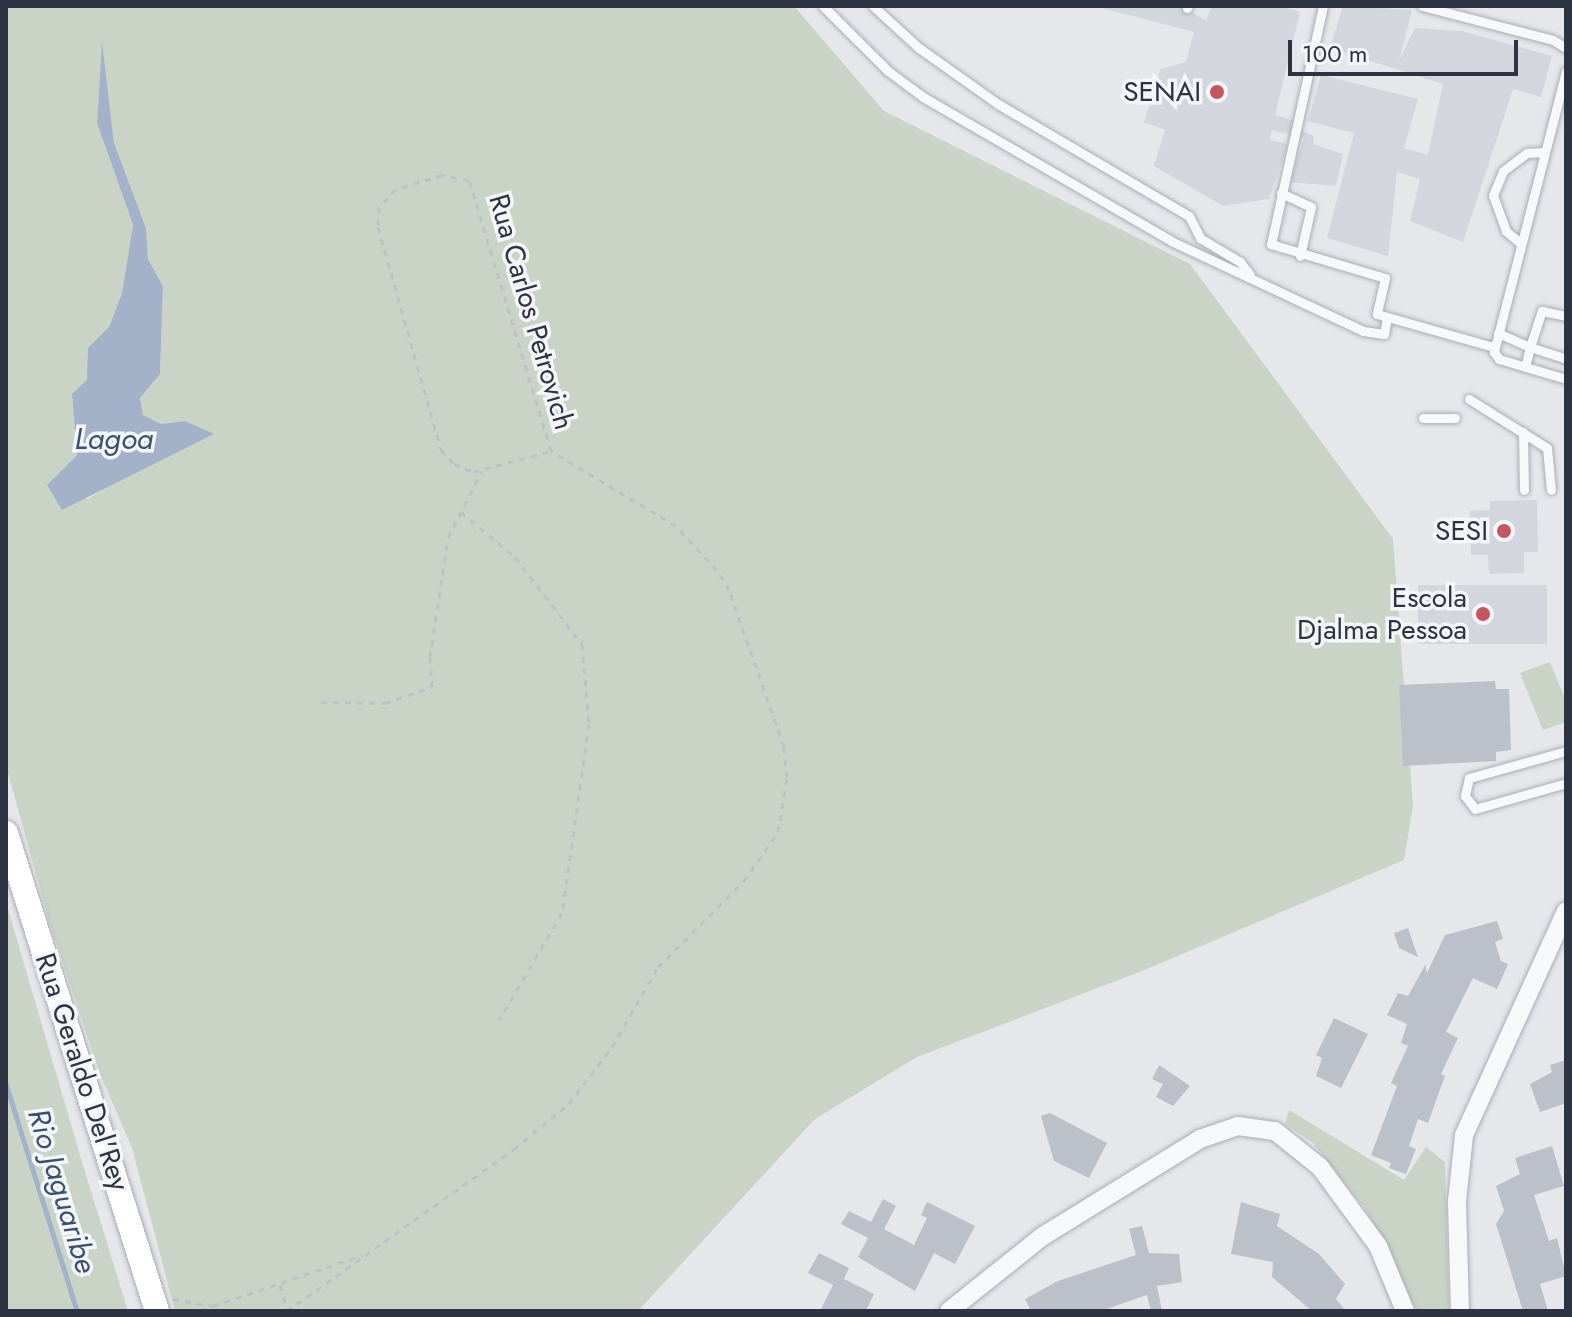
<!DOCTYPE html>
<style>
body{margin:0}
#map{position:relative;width:1572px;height:1317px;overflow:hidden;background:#e5e7eb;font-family:Jost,sans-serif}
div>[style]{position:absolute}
.built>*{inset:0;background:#d3d6dd}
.green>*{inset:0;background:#c9d4c6}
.water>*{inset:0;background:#a3b2c8}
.stream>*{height:5px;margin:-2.5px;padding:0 2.5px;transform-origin:2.5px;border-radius:2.5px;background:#a3b2c8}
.building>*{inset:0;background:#bcc0c8}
.path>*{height:3px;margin-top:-1.5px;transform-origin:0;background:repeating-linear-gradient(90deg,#bec1c7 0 6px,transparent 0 12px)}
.roads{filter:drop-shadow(0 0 2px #aaadb5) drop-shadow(0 0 2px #aaadb5)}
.service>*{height:9px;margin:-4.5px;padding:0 4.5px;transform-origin:4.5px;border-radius:4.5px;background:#f7f8fa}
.minor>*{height:18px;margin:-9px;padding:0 9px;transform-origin:9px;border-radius:9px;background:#f7f8fa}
.secondary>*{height:24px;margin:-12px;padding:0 12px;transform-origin:12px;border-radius:12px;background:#fff}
.dots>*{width:22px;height:22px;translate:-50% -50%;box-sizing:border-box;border:4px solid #f4f6f8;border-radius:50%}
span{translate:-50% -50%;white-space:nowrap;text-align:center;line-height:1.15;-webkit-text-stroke:7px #f4f6f8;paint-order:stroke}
.poi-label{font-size:28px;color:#2d3343}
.right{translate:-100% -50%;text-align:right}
.street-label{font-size:28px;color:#2d3343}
.water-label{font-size:30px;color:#3a5073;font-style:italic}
.frame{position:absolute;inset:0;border:8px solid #2d3343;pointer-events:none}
.scale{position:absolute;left:1288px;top:40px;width:230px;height:36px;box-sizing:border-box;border:4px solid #2d3343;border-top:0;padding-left:10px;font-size:24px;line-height:28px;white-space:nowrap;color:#2d3343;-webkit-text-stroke:6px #f4f6f8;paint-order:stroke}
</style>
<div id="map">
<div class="built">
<div style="clip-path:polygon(1094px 6px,1180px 6px,1206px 20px,1212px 6px,1280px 6px,1300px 12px,1275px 115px,1300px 122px,1299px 130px,1314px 136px,1313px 144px,1343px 154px,1336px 186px,1289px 182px,1304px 138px,1272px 130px,1269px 140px,1288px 144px,1269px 199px,1223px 206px,1154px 166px,1165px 130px,1144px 122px,1161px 69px,1186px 62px,1194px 32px)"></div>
<div style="clip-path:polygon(1343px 6px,1412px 10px,1399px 61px,1415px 28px,1461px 31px,1552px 56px,1541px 97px,1513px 89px,1463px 242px,1410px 221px,1420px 179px,1397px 172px,1388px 256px,1327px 238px,1354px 133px,1308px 121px,1321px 75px,1418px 99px,1404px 148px,1428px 155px,1443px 84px,1330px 48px)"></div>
<div style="clip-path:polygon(1537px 500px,1538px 552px,1524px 552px,1524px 573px,1489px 574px,1488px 555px,1471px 555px,1470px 511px,1490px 510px,1490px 501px)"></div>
<div style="clip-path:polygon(1418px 585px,1547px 585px,1547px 644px,1418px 644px)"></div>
</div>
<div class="green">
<div style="clip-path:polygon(evenodd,6px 6px,794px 6px,884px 111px,1190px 264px,1393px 539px,1413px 805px,1404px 860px,1142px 971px,917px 1057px,815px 1119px,638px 1311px,175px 1311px,132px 1148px,100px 1074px,49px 921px,6px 766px,6px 6px,102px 48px,114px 143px,146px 228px,148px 259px,163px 286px,160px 374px,140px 398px,143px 415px,161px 424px,185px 421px,132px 471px,88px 499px,47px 485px,77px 455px,72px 394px,88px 380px,88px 349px,109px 327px,122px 293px,133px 225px,97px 123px,102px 48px)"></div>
<div style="clip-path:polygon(1550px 662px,1566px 701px,1566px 722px,1543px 730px,1520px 673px)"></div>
<div style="clip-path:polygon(6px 902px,82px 1162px,128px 1311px,6px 1311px)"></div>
<div style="clip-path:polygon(1289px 1110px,1404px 1180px,1426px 1147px,1445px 1162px,1449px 1311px,1417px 1311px,1367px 1211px,1312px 1142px,1285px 1124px)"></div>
</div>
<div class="water">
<div style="clip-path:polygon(102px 42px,114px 143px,146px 228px,148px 259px,163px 286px,160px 374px,140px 398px,143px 415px,161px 424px,185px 421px,214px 434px,62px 510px,47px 485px,77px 455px,72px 394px,87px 380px,88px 348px,109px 327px,122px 293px,133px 225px,97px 123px)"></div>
</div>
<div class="stream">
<div style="left:6px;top:1085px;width:237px;rotate:72.6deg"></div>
</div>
<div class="building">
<div style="clip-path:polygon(1495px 681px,1496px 689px,1509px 689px,1511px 750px,1496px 752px,1496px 761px,1403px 766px,1399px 685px)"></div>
<div style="clip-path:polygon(1497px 921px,1503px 939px,1495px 942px,1501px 961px,1508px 964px,1497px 989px,1473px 978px,1446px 1032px,1458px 1038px,1441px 1074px,1445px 1076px,1428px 1123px,1418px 1119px,1409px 1146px,1416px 1149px,1406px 1174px,1389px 1168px,1391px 1163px,1371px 1155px,1397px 1086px,1391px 1083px,1408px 1046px,1401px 1043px,1407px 1024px,1387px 1015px,1398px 993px,1408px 996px,1425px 965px,1427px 973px,1445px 935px)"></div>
<div style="clip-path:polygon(1408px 928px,1418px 957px,1399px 948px,1394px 933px)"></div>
<div style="clip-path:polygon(1334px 1018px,1368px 1034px,1341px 1088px,1316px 1076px,1322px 1058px,1316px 1055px)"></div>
<div style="clip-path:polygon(1566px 1060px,1566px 1103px,1540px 1112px,1530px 1084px,1552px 1072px,1550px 1065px)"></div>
<div style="clip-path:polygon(1159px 1065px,1190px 1086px,1173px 1106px,1156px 1097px,1163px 1084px,1152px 1079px)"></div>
<div style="clip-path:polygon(1050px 1113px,1107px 1143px,1089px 1178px,1054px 1161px,1041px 1116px)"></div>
<div style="clip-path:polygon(1552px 1146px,1564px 1186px,1534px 1195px,1549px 1241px,1557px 1238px,1566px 1276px,1540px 1284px,1548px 1311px,1523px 1311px,1496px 1224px,1504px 1211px,1496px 1186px,1520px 1174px,1515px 1158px)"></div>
<div style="clip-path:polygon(883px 1199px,896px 1206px,884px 1229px,914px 1245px,927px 1218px,921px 1215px,927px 1202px,975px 1226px,955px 1264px,934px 1253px,915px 1291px,858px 1257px,868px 1238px,841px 1224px,849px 1211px,871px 1222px)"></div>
<div style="clip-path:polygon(1241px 1202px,1280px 1214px,1277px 1226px,1319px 1254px,1345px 1284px,1336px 1299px,1346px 1311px,1312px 1311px,1272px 1277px,1273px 1262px,1231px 1254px)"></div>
<div style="clip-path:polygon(1142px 1226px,1149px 1253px,1179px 1254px,1182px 1282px,1157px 1286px,1162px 1311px,1151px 1311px,1147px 1295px,1101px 1311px,1031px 1311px,1025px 1299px,1058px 1281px,1136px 1255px,1129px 1229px)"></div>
<div style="clip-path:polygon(819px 1253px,849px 1268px,844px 1279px,874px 1294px,866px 1311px,820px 1311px,833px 1285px,808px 1273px)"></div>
</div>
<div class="path">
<div style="left:461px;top:512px;width:70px;rotate:39.8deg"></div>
<div style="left:515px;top:557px;width:110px;rotate:52.4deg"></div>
<div style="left:582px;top:644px;width:80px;rotate:85deg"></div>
<div style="left:589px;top:724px;width:191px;rotate:98.1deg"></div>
<div style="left:562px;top:913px;width:124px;rotate:120.5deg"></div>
<div style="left:321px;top:702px;width:64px;rotate:0.9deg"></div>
<div style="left:385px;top:703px;width:50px;rotate:-18.8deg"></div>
<div style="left:432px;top:687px;width:30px;rotate:-94deg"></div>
<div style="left:430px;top:657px;width:120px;rotate:-81.4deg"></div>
<div style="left:448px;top:538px;width:75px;rotate:-63.1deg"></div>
<div style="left:280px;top:1285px;width:27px;rotate:73deg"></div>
<div style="left:173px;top:1299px;width:41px;rotate:9.9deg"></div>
<div style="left:213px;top:1306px;width:158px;rotate:-18.8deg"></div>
<div style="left:287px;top:1311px;width:279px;rotate:-35.5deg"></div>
<div style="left:514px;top:1149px;width:71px;rotate:-39.3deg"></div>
<div style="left:569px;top:1104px;width:71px;rotate:-53deg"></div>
<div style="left:612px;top:1047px;width:92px;rotate:-60.1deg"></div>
<div style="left:658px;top:967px;width:122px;rotate:-45deg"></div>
<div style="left:744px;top:881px;width:60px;rotate:-55.2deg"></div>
<div style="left:778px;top:832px;width:56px;rotate:-80.7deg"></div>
<div style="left:787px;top:777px;width:30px;rotate:-96deg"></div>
<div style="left:784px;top:747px;width:166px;rotate:-109.3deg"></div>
<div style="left:729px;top:590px;width:23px;rotate:-121deg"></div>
<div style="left:717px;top:570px;width:60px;rotate:-133deg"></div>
<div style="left:676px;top:526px;width:146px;rotate:-149deg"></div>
<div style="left:551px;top:451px;width:283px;rotate:-106.8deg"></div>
<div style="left:469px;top:180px;width:27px;rotate:-170deg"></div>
<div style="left:442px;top:175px;width:48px;rotate:163.1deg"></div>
<div style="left:396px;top:189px;width:25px;rotate:133deg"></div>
<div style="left:379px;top:207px;width:20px;rotate:93deg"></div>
<div style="left:378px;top:227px;width:232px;rotate:74.2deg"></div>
<div style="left:441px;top:450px;width:19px;rotate:47deg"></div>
<div style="left:454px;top:464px;width:21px;rotate:23deg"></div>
<div style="left:473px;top:472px;width:81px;rotate:-15.1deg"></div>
</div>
<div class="roads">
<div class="service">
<div style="left:823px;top:6px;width:92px;rotate:45deg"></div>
<div style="left:888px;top:71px;width:44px;rotate:36.6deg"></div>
<div style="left:923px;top:97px;width:287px;rotate:30.1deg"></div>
<div style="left:1171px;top:241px;width:212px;rotate:25.1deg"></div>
<div style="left:1363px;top:331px;width:21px;rotate:8deg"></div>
<div style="left:1384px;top:334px;width:17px;rotate:-80deg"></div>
<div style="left:873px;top:6px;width:62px;rotate:42.4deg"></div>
<div style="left:919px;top:48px;width:97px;rotate:35.3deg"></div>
<div style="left:998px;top:104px;width:221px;rotate:30.4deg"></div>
<div style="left:1189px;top:216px;width:25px;rotate:63deg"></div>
<div style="left:1200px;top:238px;width:47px;rotate:31deg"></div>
<div style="left:1240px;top:262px;width:16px;rotate:52deg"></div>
<div style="left:1323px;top:6px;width:244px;rotate:102.3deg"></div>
<div style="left:1271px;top:244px;width:119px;rotate:16.6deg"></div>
<div style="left:1385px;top:278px;width:37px;rotate:103deg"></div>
<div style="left:1377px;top:314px;width:122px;rotate:15.8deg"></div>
<div style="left:1422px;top:6px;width:135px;rotate:14.5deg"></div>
<div style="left:1553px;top:40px;width:15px;rotate:32deg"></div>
<div style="left:1187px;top:8px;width:2px;rotate:-63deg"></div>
<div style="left:1566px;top:71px;width:290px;rotate:104.4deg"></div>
<div style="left:1494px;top:352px;width:9px;rotate:54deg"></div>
<div style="left:1499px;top:359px;width:70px;rotate:16.6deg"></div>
<div style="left:1281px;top:193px;width:33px;rotate:25deg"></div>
<div style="left:1311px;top:207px;width:50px;rotate:102.7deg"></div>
<div style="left:1519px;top:242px;width:17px;rotate:-140deg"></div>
<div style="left:1506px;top:231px;width:38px;rotate:-110deg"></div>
<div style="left:1493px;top:195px;width:26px;rotate:-67deg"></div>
<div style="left:1503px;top:171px;width:30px;rotate:-37deg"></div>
<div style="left:1527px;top:153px;width:17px;rotate:-3deg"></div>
<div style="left:1498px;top:333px;width:35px;rotate:24deg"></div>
<div style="left:1530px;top:347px;width:38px;rotate:-72deg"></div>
<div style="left:1542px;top:311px;width:25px;rotate:12deg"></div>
<div style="left:1525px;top:367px;width:21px;rotate:-76deg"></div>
<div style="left:1530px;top:347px;width:38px;rotate:18deg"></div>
<div style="left:1469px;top:399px;width:92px;rotate:32.1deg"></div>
<div style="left:1547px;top:448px;width:42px;rotate:84.6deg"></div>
<div style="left:1423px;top:418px;width:32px"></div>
<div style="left:1523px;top:432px;width:58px;rotate:89deg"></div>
<div style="left:1566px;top:751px;width:101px;rotate:164.4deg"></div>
<div style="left:1469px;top:778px;width:18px;rotate:103deg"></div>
<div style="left:1465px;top:796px;width:16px;rotate:52deg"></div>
<div style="left:1475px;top:809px;width:95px;rotate:-15.9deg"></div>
</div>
<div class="minor">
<div style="left:949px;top:1311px;width:120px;rotate:-38.6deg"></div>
<div style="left:1043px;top:1236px;width:185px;rotate:-31.7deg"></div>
<div style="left:1200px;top:1139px;width:40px;rotate:-18.9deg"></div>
<div style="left:1238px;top:1126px;width:37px;rotate:8deg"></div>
<div style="left:1275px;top:1131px;width:58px;rotate:38.7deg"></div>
<div style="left:1320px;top:1167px;width:98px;rotate:53.7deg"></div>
<div style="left:1378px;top:1246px;width:70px;rotate:67.4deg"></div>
<div style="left:1460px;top:1311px;width:110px;rotate:-91.6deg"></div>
<div style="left:1457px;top:1201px;width:66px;rotate:-83.9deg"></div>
<div style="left:1464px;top:1135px;width:246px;rotate:-65.5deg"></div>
</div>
<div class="secondary">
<div style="left:6px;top:833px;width:501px;rotate:72.47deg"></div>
</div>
</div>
<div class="dots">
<div style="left:1217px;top:92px;background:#c5555e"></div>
<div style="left:1504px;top:531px;background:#c5555e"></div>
<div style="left:1483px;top:614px;background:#c5555e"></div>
</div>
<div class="poi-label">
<span class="right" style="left:1201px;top:92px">SENAI</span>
<span class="right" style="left:1488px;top:531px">SESI</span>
<span class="right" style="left:1467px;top:614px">Escola<br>Djalma Pessoa</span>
</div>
<div class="street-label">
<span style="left:531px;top:312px;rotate:74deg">Rua Carlos Petrovich</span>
<span style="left:82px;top:1072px;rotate:72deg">Rua Geraldo Del'Rey</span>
</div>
<div class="water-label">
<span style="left:114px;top:439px">Lagoa</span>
<span style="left:62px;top:1191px;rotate:73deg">Rio Jaguaribe</span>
</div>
<div class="frame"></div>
<div class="scale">100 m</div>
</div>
